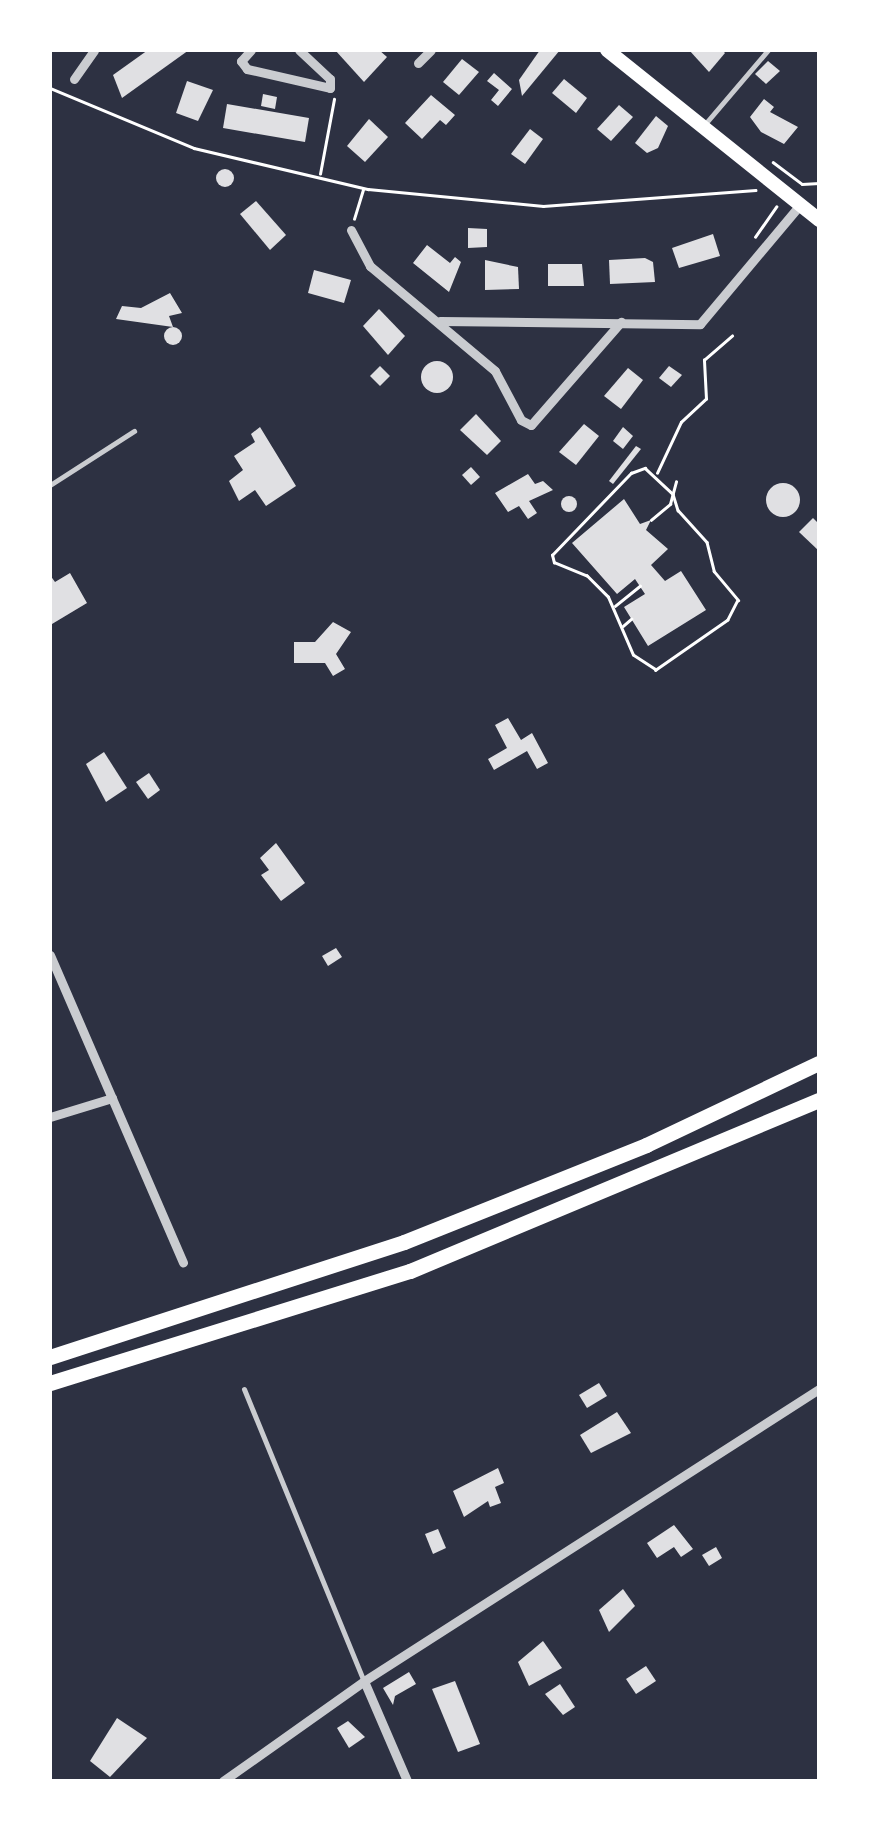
<!DOCTYPE html>
<style>
body{margin:0}
#map{position:relative;width:869px;height:1831px;overflow:hidden;background:#2d3142;font-family:Overpass,sans-serif}
div>[style]{position:absolute}
.building>*{inset:0;background:#e0e0e3}
.round{border-radius:50%}
.path>*{height:2.5px;margin:-1.25px;padding:0 1.25px;transform-origin:1.25px;border-radius:1.25px;background:#fff}
.service>*{height:5px;margin:-2.5px;padding:0 2.5px;transform-origin:2.5px;border-radius:2.5px;background:#caccd0}
.minor>*{height:9px;margin:-4.5px;padding:0 4.5px;transform-origin:4.5px;border-radius:4.5px;background:#caccd0}
.primary>*{height:14px;margin:-7px;padding:0 7px;transform-origin:7px;border-radius:7px;background:#fff}
.trunk>*{height:15px;margin:-7.5px;padding:0 7.5px;transform-origin:7.5px;border-radius:7.5px;background:#fff}
span{translate:-50% -50%;white-space:nowrap;text-align:center;line-height:1.15;-webkit-text-stroke:8px #fff;paint-order:stroke}
.frame{position:absolute;inset:0;border:52px solid #fff;pointer-events:none}
</style>
<div id="map">
<div class="building">
<div style="clip-path:polygon(148px 50px,189px 50px,122px 98px,113px 75px)"></div>
<div style="clip-path:polygon(335px 50px,379px 50px,387px 57px,364px 82px)"></div>
<div style="clip-path:polygon(540px 50px,560px 50px,522px 96px,519px 80px)"></div>
<div style="clip-path:polygon(689px 50px,722px 50px,725px 53px,709px 72px)"></div>
<div style="clip-path:polygon(462px 59px,479px 72px,459px 95px,443px 82px)"></div>
<div style="clip-path:polygon(768px 61px,780px 71px,766px 84px,755px 74px)"></div>
<div style="clip-path:polygon(494px 73px,512px 89px,498px 106px,491px 100px,499px 90px,487px 81px)"></div>
<div style="clip-path:polygon(564px 79px,587px 98px,576px 113px,552px 93px)"></div>
<div style="clip-path:polygon(187px 81px,213px 90px,198px 121px,176px 113px)"></div>
<div style="clip-path:polygon(263px 94px,277px 97px,275px 109px,261px 106px)"></div>
<div style="clip-path:polygon(431px 95px,455px 115px,446px 125px,440px 120px,422px 139px,405px 123px)"></div>
<div style="clip-path:polygon(764px 99px,774px 107px,770px 112px,798px 127px,784px 144px,761px 132px,750px 117px)"></div>
<div style="clip-path:polygon(227px 104px,309px 118px,305px 142px,223px 128px)"></div>
<div style="clip-path:polygon(619px 105px,633px 117px,611px 141px,597px 129px)"></div>
<div style="clip-path:polygon(656px 116px,668px 126px,658px 148px,647px 153px,635px 143px)"></div>
<div style="clip-path:polygon(369px 119px,388px 137px,365px 162px,347px 146px)"></div>
<div style="clip-path:polygon(530px 129px,543px 139px,525px 164px,511px 154px)"></div>
<div class="round" style="left:216px;top:169px;width:18px;height:18px"></div>
<div style="clip-path:polygon(256px 201px,286px 235px,270px 250px,240px 214px)"></div>
<div style="clip-path:polygon(468px 228px,487px 229px,487px 247px,468px 248px)"></div>
<div style="clip-path:polygon(713px 234px,720px 256px,679px 268px,672px 248px)"></div>
<div style="clip-path:polygon(427px 245px,450px 263px,455px 257px,461px 262px,449px 292px,413px 263px)"></div>
<div style="clip-path:polygon(645px 258px,653px 262px,655px 282px,610px 284px,609px 260px)"></div>
<div style="clip-path:polygon(485px 260px,518px 267px,519px 289px,485px 290px)"></div>
<div style="clip-path:polygon(548px 264px,582px 264px,584px 286px,548px 286px)"></div>
<div style="clip-path:polygon(314px 270px,351px 280px,344px 303px,308px 293px)"></div>
<div style="clip-path:polygon(170px 293px,182px 313px,169px 316px,173px 327px,116px 319px,122px 306px,141px 308px)"></div>
<div style="clip-path:polygon(379px 309px,405px 336px,388px 355px,363px 326px)"></div>
<div class="round" style="left:164px;top:327px;width:18px;height:18px"></div>
<div class="round" style="left:421px;top:361px;width:32px;height:32px"></div>
<div style="clip-path:polygon(380px 366px,390px 376px,380px 386px,370px 376px)"></div>
<div style="clip-path:polygon(669px 366px,682px 375px,671px 387px,659px 378px)"></div>
<div style="clip-path:polygon(628px 368px,643px 380px,621px 409px,604px 396px)"></div>
<div style="clip-path:polygon(476px 414px,501px 441px,487px 455px,460px 430px)"></div>
<div style="clip-path:polygon(584px 424px,599px 436px,576px 465px,559px 452px)"></div>
<div style="clip-path:polygon(260px 427px,296px 486px,266px 506px,255px 490px,239px 501px,229px 481px,243px 470px,234px 456px,255px 442px,251px 434px)"></div>
<div style="clip-path:polygon(623px 427px,633px 436px,623px 449px,613px 441px)"></div>
<div style="clip-path:polygon(636px 446px,641px 449px,613px 484px,609px 481px)"></div>
<div style="clip-path:polygon(471px 467px,480px 477px,471px 485px,462px 475px)"></div>
<div style="clip-path:polygon(528px 474px,535px 484px,543px 481px,553px 490px,529px 501px,537px 513px,528px 519px,519px 506px,508px 512px,495px 493px)"></div>
<div class="round" style="left:766px;top:483px;width:34px;height:34px"></div>
<div class="round" style="left:561px;top:496px;width:16px;height:16px"></div>
<div style="clip-path:polygon(624px 499px,640px 524px,651px 520px,646px 530px,668px 549px,651px 565px,665px 581px,681px 571px,706px 610px,648px 646px,624px 607px,645px 594px,635px 579px,617px 594px,572px 543px)"></div>
<div style="clip-path:polygon(813px 518px,819px 524px,819px 551px,799px 532px)"></div>
<div style="clip-path:polygon(70px 573px,87px 603px,52px 624px,50px 575px,55px 582px)"></div>
<div style="clip-path:polygon(333px 622px,351px 632px,336px 654px,345px 669px,333px 676px,325px 663px,294px 663px,294px 642px,315px 642px)"></div>
<div style="clip-path:polygon(508px 718px,521px 740px,532px 733px,548px 763px,537px 769px,527px 751px,494px 770px,488px 759px,507px 748px,495px 725px)"></div>
<div style="clip-path:polygon(104px 752px,127px 788px,106px 802px,86px 764px)"></div>
<div style="clip-path:polygon(149px 773px,160px 790px,148px 799px,136px 782px)"></div>
<div style="clip-path:polygon(276px 843px,305px 883px,281px 901px,261px 875px,269px 870px,260px 858px)"></div>
<div style="clip-path:polygon(336px 948px,342px 957px,328px 966px,322px 956px)"></div>
<div style="clip-path:polygon(599px 1383px,607px 1396px,587px 1408px,579px 1395px)"></div>
<div style="clip-path:polygon(617px 1412px,631px 1433px,591px 1453px,580px 1435px)"></div>
<div style="clip-path:polygon(498px 1468px,504px 1483px,495px 1487px,501px 1503px,490px 1507px,488px 1501px,464px 1517px,453px 1491px)"></div>
<div style="clip-path:polygon(674px 1525px,693px 1549px,681px 1557px,674px 1547px,657px 1558px,647px 1543px)"></div>
<div style="clip-path:polygon(438px 1529px,446px 1548px,433px 1554px,425px 1534px)"></div>
<div style="clip-path:polygon(716px 1547px,722px 1558px,709px 1566px,702px 1555px)"></div>
<div style="clip-path:polygon(623px 1589px,635px 1606px,609px 1632px,599px 1610px)"></div>
<div style="clip-path:polygon(543px 1641px,562px 1668px,529px 1686px,518px 1662px)"></div>
<div style="clip-path:polygon(646px 1666px,656px 1681px,636px 1694px,626px 1679px)"></div>
<div style="clip-path:polygon(409px 1672px,416px 1684px,395px 1696px,393px 1705px,383px 1688px)"></div>
<div style="clip-path:polygon(455px 1681px,480px 1744px,458px 1752px,432px 1689px)"></div>
<div style="clip-path:polygon(560px 1684px,575px 1707px,563px 1715px,545px 1694px)"></div>
<div style="clip-path:polygon(117px 1718px,147px 1738px,110px 1777px,90px 1761px)"></div>
<div style="clip-path:polygon(348px 1721px,365px 1737px,349px 1748px,337px 1728px)"></div>
</div>
<div class="path">
<div style="left:50px;top:88px;width:156px;rotate:22.6deg"></div>
<div style="left:194px;top:148px;width:179px;rotate:13.3deg"></div>
<div style="left:368px;top:189px;width:176px;rotate:5.5deg"></div>
<div style="left:543px;top:206px;width:213px;rotate:-4.3deg"></div>
<div style="left:773px;top:162px;width:36px;rotate:37deg"></div>
<div style="left:802px;top:184px;width:17px;rotate:-3deg"></div>
<div style="left:320px;top:174px;width:76px;rotate:-79.4deg"></div>
<div style="left:354px;top:219px;width:31px;rotate:-73deg"></div>
<div style="left:755px;top:237px;width:37px;rotate:-55deg"></div>
<div style="left:645px;top:468px;width:38px;rotate:43deg"></div>
<div style="left:673px;top:494px;width:17px;rotate:73deg"></div>
<div style="left:678px;top:510px;width:43px;rotate:47.8deg"></div>
<div style="left:707px;top:542px;width:30px;rotate:76deg"></div>
<div style="left:714px;top:571px;width:38px;rotate:50deg"></div>
<div style="left:738px;top:600px;width:22px;rotate:117deg"></div>
<div style="left:728px;top:620px;width:88px;rotate:145.2deg"></div>
<div style="left:656px;top:670px;width:27px;rotate:-147deg"></div>
<div style="left:633px;top:655px;width:63px;rotate:-113.3deg"></div>
<div style="left:608px;top:597px;width:30px;rotate:-135deg"></div>
<div style="left:587px;top:576px;width:35px;rotate:-158deg"></div>
<div style="left:554px;top:563px;width:8px;rotate:-104deg"></div>
<div style="left:552px;top:555px;width:114px;rotate:-46.1deg"></div>
<div style="left:631px;top:473px;width:15px;rotate:-20deg"></div>
<div style="left:657px;top:473px;width:56px;rotate:-64.8deg"></div>
<div style="left:681px;top:422px;width:34px;rotate:-43deg"></div>
<div style="left:706px;top:399px;width:39px;rotate:-93deg"></div>
<div style="left:704px;top:360px;width:37px;rotate:-41deg"></div>
<div style="left:651px;top:520px;width:25px;rotate:-40deg"></div>
<div style="left:670px;top:504px;width:23px;rotate:-75deg"></div>
<div style="left:615px;top:606px;width:32px;rotate:-39deg"></div>
<div style="left:623px;top:626px;width:11px;rotate:-41deg"></div>
</div>
<div class="service">
<div style="left:705px;top:124px;width:97px;rotate:-49.6deg"></div>
<div style="left:50px;top:485px;width:100px;rotate:-32.7deg"></div>
<div style="left:244px;top:1389px;width:316px;rotate:67.7deg"></div>
</div>
<div class="minor">
<div style="left:251px;top:50px;width:15px;rotate:132deg"></div>
<div style="left:241px;top:61px;width:10px;rotate:53deg"></div>
<div style="left:247px;top:69px;width:85px;rotate:12.9deg"></div>
<div style="left:330px;top:88px;width:9px;rotate:-90deg"></div>
<div style="left:330px;top:79px;width:42px;rotate:-136.9deg"></div>
<div style="left:418px;top:63px;width:18px;rotate:-45deg"></div>
<div style="left:74px;top:79px;width:35px;rotate:-55deg"></div>
<div style="left:351px;top:230px;width:41px;rotate:62.2deg"></div>
<div style="left:370px;top:266px;width:163px;rotate:40deg"></div>
<div style="left:495px;top:371px;width:55px;rotate:62deg"></div>
<div style="left:521px;top:420px;width:11px;rotate:27deg"></div>
<div style="left:531px;top:425px;width:137px;rotate:-48.9deg"></div>
<div style="left:440px;top:321px;width:260px;rotate:0.7deg"></div>
<div style="left:700px;top:324px;width:155px;rotate:-50deg"></div>
<div style="left:50px;top:955px;width:335px;rotate:66.6deg"></div>
<div style="left:50px;top:1117px;width:65px;rotate:-17deg"></div>
<div style="left:364px;top:1681px;width:109px;rotate:66.7deg"></div>
<div style="left:223px;top:1781px;width:173px;rotate:-35.3deg"></div>
<div style="left:364px;top:1681px;width:541px;rotate:-32.69deg"></div>
</div>
<div class="primary">
<div style="left:607px;top:50px;width:272px;rotate:38.7deg"></div>
</div>
<div class="trunk">
<div style="left:50px;top:1357px;width:372px;rotate:-18deg"></div>
<div style="left:404px;top:1242px;width:261px;rotate:-21.8deg"></div>
<div style="left:646px;top:1145px;width:191px;rotate:-25.4deg"></div>
<div style="left:50px;top:1383px;width:377px;rotate:-17.3deg"></div>
<div style="left:410px;top:1271px;width:443px;rotate:-22.7deg"></div>
</div>
<div class="frame"></div>
</div>
